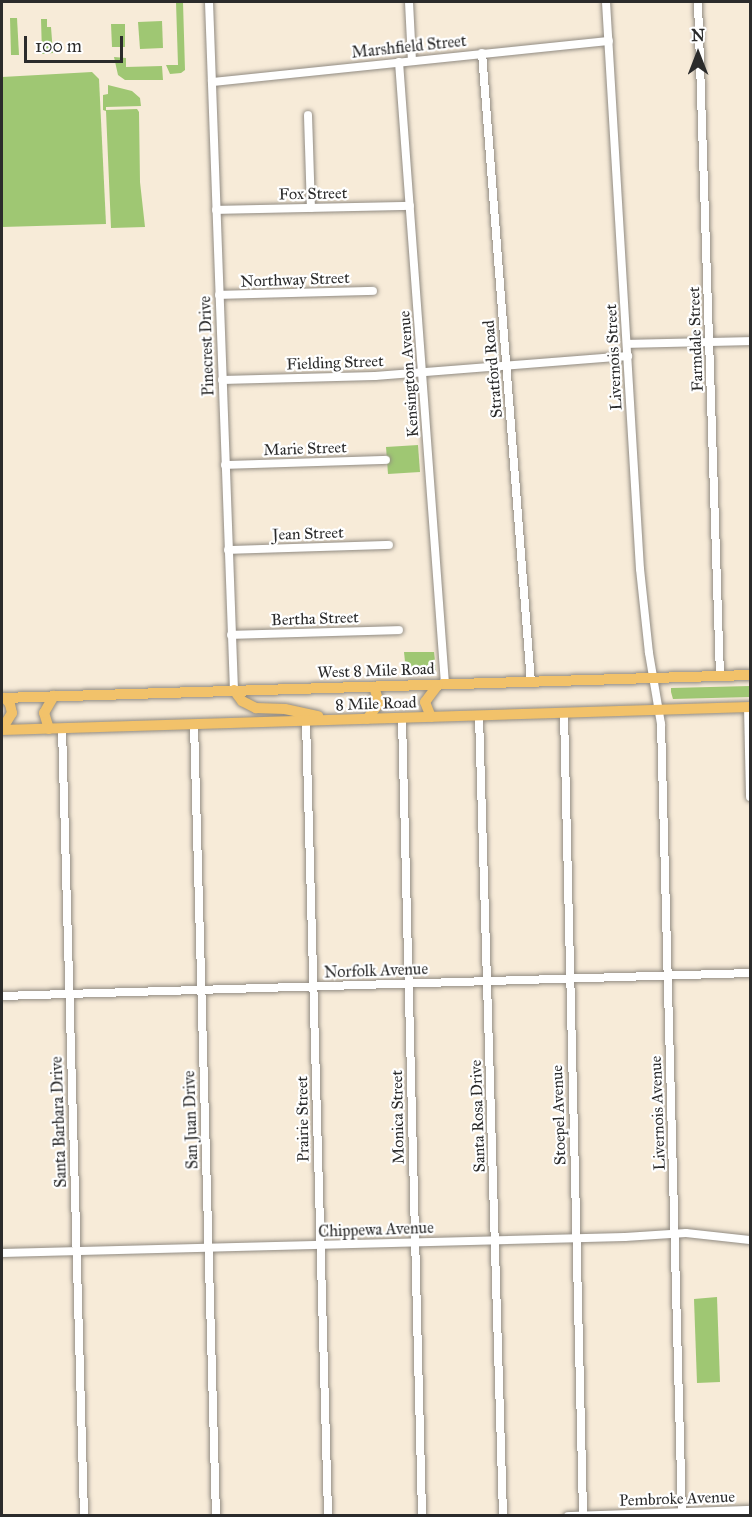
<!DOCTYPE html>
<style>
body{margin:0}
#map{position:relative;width:752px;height:1517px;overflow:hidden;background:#f7ebd8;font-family:"IM FELL Great Primer",serif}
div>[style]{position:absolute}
.green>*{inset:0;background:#9fc773}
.roads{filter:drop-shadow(0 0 2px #918b82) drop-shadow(0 0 2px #918b82)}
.minor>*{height:8px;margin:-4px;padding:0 4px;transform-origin:4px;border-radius:4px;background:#fff}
.highway>*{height:10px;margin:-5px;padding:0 5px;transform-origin:5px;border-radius:5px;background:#f2c26a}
span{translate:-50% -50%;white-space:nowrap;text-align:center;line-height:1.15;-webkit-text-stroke:4.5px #fff;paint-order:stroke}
.street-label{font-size:16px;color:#2b2b2b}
.frame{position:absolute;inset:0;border:3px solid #2b2b2b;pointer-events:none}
.north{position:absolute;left:668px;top:24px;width:60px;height:60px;-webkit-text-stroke:4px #fff;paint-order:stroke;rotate:0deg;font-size:16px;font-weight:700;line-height:24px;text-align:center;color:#2b2b2b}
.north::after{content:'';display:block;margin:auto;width:21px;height:27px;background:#2b2b2b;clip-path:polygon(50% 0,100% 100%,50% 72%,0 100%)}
.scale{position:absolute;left:24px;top:36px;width:99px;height:27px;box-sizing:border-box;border:3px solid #2b2b2b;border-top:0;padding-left:8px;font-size:18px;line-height:21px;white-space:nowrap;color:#2b2b2b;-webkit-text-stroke:4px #fff;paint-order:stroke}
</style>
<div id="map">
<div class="green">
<div style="clip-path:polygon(176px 2px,183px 2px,185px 70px,181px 73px,170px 74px,166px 65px,178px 65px)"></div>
<div style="clip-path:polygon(10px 18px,17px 18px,19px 55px,11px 55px)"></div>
<div style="clip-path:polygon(41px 19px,47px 19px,47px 27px,51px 27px,53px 53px,42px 54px)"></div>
<div style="clip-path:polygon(162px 21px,163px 48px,140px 49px,138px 22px)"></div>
<div style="clip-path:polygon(111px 24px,125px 24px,125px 47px,112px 47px)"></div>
<div style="clip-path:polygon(114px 57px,126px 58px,126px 67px,162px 66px,163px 80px,125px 80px,118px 75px)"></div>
<div style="clip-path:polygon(92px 72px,99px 79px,106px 224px,2px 227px,2px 77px)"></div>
<div style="clip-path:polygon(108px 85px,132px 91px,140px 98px,141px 106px,106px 107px,106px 110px,137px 109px,139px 112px,140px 182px,145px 227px,111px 228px,106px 111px,103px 110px,103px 95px,108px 94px)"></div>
<div style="clip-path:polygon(418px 445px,420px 472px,388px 474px,386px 447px)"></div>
<div style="clip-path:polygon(404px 652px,434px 652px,436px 670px,406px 671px)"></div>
<div style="clip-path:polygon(750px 686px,750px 697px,673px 699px,671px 692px,671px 688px)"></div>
<div style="clip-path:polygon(717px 1297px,720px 1382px,697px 1383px,694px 1299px)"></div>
</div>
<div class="roads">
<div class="minor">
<div style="left:209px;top:2px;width:688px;rotate:87.92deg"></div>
<div style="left:409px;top:2px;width:59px;rotate:87.1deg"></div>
<div style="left:606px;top:2px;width:568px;rotate:86.57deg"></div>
<div style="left:640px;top:569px;width:84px;rotate:83.9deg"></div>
<div style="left:649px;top:653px;width:72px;rotate:80.4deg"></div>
<div style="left:661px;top:724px;width:792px;rotate:88.48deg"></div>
<div style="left:698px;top:2px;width:674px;rotate:88.13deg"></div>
<div style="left:482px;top:53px;width:631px;rotate:85.55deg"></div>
<div style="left:399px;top:62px;width:624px;rotate:85.77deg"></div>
<div style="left:212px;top:82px;width:399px;rotate:-5.9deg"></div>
<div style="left:308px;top:115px;width:93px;rotate:88.2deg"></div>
<div style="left:216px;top:210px;width:194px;rotate:-1.2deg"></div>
<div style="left:219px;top:295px;width:154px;rotate:-1.5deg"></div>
<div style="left:627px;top:344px;width:123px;rotate:-1.4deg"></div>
<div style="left:222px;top:380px;width:153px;rotate:-1.5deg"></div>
<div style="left:375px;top:376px;width:254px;rotate:-4.5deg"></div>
<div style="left:225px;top:465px;width:161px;rotate:-1.8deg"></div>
<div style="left:228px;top:550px;width:161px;rotate:-1.8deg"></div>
<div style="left:231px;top:635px;width:168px;rotate:-1.7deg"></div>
<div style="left:748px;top:707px;width:90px;rotate:88.7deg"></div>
<div style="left:564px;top:713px;width:802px;rotate:88.64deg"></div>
<div style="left:479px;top:716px;width:800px;rotate:88.28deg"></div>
<div style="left:402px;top:718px;width:798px;rotate:88.56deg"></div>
<div style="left:306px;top:721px;width:795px;rotate:88.41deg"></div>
<div style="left:194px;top:724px;width:792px;rotate:88.41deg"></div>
<div style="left:62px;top:728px;width:788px;rotate:88.4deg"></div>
<div style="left:2px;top:996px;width:748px;rotate:-1.76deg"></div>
<div style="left:2px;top:1253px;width:623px;rotate:-1.47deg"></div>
<div style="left:625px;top:1237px;width:61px;rotate:-3.8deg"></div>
<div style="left:686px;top:1233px;width:64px;rotate:6.2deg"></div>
<div style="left:568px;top:1516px;width:182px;rotate:-1.9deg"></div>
</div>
<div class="highway">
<div style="left:234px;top:690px;width:14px;rotate:54deg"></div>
<div style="left:242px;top:701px;width:16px;rotate:27deg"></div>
<div style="left:256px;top:708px;width:29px;rotate:2deg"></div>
<div style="left:285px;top:709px;width:34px;rotate:12deg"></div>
<div style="left:2px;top:698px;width:748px;rotate:-1.76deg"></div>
<div style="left:431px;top:717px;width:16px;rotate:-112deg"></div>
<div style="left:425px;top:702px;width:21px;rotate:-53deg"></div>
<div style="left:367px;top:719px;width:20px;rotate:-53deg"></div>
<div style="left:379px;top:703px;width:17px;rotate:-107deg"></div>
<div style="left:2px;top:729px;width:19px;rotate:-58deg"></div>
<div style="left:12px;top:713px;width:9px;rotate:-103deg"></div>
<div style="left:10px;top:704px;width:8px;rotate:-130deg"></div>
<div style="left:49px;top:729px;width:17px;rotate:-107deg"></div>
<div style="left:44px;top:713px;width:20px;rotate:-60deg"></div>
<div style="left:2px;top:730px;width:748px;rotate:-1.76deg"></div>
</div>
</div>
<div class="street-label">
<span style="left:409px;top:47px;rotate:-6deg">Marshfield Street</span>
<span style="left:313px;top:194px;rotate:-1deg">Fox Street</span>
<span style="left:295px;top:280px;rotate:-2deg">Northway Street</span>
<span style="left:696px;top:339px;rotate:-92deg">Farmdale Street</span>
<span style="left:207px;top:346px;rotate:-92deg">Pinecrest Drive</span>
<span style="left:614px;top:357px;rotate:-93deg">Livernois Street</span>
<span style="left:335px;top:363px;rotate:-2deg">Fielding Street</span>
<span style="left:493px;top:369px;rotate:-95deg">Stratford Road</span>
<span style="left:409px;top:374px;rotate:-94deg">Kensington Avenue</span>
<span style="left:305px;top:449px;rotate:-2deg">Marie Street</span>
<span style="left:308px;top:534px;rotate:-2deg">Jean Street</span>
<span style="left:315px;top:619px;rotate:-2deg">Bertha Street</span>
<span style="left:376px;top:671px;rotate:-2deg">West 8 Mile Road</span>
<span style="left:376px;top:704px;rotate:-2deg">8 Mile Road</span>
<span style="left:376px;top:971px;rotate:-2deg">Norfolk Avenue</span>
<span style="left:658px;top:1113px;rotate:-92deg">Livernois Avenue</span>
<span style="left:559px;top:1115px;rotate:-92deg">Stoepel Avenue</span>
<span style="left:478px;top:1116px;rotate:-92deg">Santa Rosa Drive</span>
<span style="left:398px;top:1117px;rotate:-91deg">Monica Street</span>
<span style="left:303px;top:1119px;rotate:-91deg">Prairie Street</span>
<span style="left:191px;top:1120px;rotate:-92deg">San Juan Drive</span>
<span style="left:59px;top:1122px;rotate:-92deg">Santa Barbara Drive</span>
<span style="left:376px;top:1230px;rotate:-2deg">Chippewa Avenue</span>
<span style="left:677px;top:1499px;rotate:-2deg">Pembroke Avenue</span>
</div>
<div class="frame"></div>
<div class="north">N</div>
<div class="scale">100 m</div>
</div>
